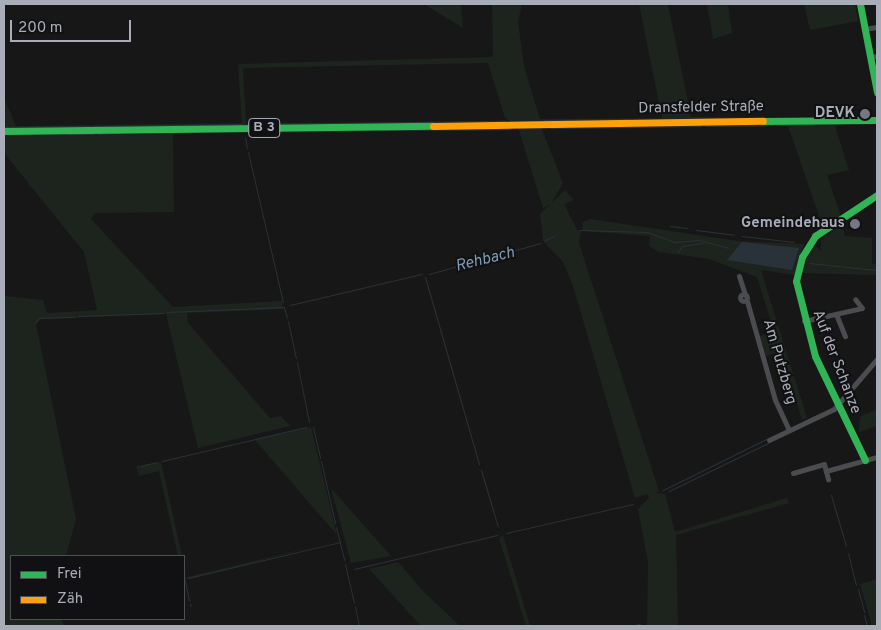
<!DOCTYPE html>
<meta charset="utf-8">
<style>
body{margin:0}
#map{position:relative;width:881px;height:630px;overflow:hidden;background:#171717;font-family:Overpass,sans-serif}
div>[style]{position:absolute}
.green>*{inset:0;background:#1d241e}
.water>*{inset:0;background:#2a3239}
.stream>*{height:1px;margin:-0.5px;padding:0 0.5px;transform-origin:0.5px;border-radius:0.5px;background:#2a3239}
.street>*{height:5px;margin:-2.5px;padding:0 2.5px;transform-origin:2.5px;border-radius:2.5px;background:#4b4c50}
.street>.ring{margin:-2.5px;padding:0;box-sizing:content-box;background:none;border:5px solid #4b4c50;border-radius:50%}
.fast>*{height:7px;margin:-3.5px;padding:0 3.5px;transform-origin:3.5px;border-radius:3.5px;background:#30b455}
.slow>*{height:7px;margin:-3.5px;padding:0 3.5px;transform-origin:3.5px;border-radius:3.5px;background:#ff9f0a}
.dots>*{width:14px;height:14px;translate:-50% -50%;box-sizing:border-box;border:2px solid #111113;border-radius:50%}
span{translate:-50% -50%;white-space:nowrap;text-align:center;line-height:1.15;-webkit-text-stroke:4px #111113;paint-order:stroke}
.shield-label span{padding:1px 4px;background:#111113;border:1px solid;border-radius:4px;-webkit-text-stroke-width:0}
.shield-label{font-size:14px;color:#a8adb8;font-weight:700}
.street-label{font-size:15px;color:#a8adb8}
.poi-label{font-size:15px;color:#a8adb8;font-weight:700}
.right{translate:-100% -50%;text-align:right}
.water-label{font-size:16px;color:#7f9bb3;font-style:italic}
.frame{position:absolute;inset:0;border:5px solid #a8adb8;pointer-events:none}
.legend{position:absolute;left:10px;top:555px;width:175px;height:65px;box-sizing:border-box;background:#111113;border:1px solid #4d4f55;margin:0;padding:6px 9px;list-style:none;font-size:15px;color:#a8adb8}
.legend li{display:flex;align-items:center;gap:10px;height:25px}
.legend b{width:25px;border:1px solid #4d4f55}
.scale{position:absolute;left:10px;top:20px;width:121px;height:22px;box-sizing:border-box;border:2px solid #a8adb8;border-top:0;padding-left:6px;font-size:15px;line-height:18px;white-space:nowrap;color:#a8adb8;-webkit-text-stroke:4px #111113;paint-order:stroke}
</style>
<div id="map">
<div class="green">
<div style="clip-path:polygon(323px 4px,461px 4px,463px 28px,424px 4px)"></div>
<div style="clip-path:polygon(492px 4px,522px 4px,518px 22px,524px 66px,540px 119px,662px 118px,639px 4px,668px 4px,691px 117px,854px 118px,541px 127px,563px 183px,551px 204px,543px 208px,518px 127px,505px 118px,488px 63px,243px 68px,246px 123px,506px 122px,4px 128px,4px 98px,16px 126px,242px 123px,238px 64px,493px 57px)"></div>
<div style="clip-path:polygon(707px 4px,728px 4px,732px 33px,713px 39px)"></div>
<div style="clip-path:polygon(804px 4px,855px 4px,858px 21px,810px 30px)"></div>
<div style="clip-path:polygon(857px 123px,835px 126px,849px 170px,827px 175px,841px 216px,823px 227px,788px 126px,547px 128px)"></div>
<div style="clip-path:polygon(512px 127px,512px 130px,248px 133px,249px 131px)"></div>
<div style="clip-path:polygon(242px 130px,173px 134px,174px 212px,95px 213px,91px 219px,173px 307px,282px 301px,283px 309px,187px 313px,188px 323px,270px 418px,281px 416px,290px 426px,198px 448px,166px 314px,40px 319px,36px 324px,76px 519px,66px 556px,11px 556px,11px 619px,61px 619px,65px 626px,4px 626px,4px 296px,43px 300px,47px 313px,97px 310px,84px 252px,4px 153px,4px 133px)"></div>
<div style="clip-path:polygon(565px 190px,574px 200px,564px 204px,577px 230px,581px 230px,579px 243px,659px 491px,655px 493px,665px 494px,675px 532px,787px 498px,789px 503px,676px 535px,678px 626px,647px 626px,648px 562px,638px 509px,649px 498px,647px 494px,635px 498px,573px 286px,563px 262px,543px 241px,540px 214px)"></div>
<div style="clip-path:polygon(590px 219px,738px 241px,804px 244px,795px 275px,761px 270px,807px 418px,802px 420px,781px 351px,766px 356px,760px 336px,774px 331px,757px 277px,709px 259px,659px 252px,649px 246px,650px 236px,583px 231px,582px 223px)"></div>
<div style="clip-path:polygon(842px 224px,845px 236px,872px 238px,872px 264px,877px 264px,877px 275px,800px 273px,813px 244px,821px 251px,821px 240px)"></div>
<div style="clip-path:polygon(877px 409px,877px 426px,859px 432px,860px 417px)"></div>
<div style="clip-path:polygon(311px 427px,337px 535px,255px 440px)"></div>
<div style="clip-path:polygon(161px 462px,182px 556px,178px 556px,159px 471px,139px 476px,136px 466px)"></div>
<div style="clip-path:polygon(331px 488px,391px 556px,351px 563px)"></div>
<div style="clip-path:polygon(503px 535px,530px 626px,526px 626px,499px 538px)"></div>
<div style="clip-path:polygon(338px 541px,187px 579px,195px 626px,184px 564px,187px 577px)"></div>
<div style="clip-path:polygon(398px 562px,423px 591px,460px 626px,421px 626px,369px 569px)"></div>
<div style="clip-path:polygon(877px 579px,877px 626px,872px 626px,860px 584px)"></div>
</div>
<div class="water">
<div style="clip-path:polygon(742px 242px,799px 248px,792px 270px,727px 260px)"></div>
</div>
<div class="stream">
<div style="left:544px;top:120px;width:84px;rotate:-0.7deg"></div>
<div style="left:248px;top:124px;width:257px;rotate:-0.7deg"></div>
<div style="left:776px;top:125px;width:37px"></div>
<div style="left:93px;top:126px;width:149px;rotate:-0.8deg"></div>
<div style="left:705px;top:126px;width:68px;rotate:-0.8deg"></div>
<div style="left:4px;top:127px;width:86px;rotate:-0.7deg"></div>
<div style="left:551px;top:128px;width:151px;rotate:-0.8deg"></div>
<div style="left:380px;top:130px;width:130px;rotate:-0.4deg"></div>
<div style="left:68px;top:134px;width:26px"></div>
<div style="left:98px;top:134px;width:22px;rotate:-3deg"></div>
<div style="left:245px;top:137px;width:11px;rotate:80deg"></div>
<div style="left:248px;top:152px;width:154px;rotate:76.9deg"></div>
<div style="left:670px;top:226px;width:17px;rotate:7deg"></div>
<div style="left:580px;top:230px;width:67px;rotate:1.7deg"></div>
<div style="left:647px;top:232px;width:30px;rotate:20deg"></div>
<div style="left:675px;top:242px;width:24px;rotate:-5deg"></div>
<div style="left:699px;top:240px;width:30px;rotate:15deg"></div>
<div style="left:696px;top:230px;width:38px;rotate:7deg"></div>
<div style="left:742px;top:236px;width:52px;rotate:6.6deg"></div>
<div style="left:544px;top:241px;width:13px;rotate:-27deg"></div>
<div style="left:734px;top:242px;width:1px;rotate:90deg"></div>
<div style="left:678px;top:252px;width:7px;rotate:-56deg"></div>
<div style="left:682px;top:246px;width:21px;rotate:-8deg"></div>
<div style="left:809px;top:263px;width:68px;rotate:5.9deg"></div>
<div style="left:429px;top:274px;width:116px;rotate:-15.5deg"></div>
<div style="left:425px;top:277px;width:195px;rotate:73.9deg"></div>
<div style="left:290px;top:305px;width:135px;rotate:-13.3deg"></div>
<div style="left:167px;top:312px;width:117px;rotate:-2.4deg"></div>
<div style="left:284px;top:307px;width:11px;rotate:75deg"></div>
<div style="left:78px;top:316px;width:85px;rotate:-2deg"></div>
<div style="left:288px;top:321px;width:38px;rotate:78deg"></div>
<div style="left:35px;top:323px;width:6px;rotate:-51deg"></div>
<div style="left:39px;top:318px;width:36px;rotate:-2deg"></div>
<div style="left:297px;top:362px;width:61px;rotate:78.7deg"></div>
<div style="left:313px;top:427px;width:32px;rotate:77deg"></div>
<div style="left:162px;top:461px;width:148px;rotate:-13.3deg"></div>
<div style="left:321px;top:461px;width:64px;rotate:77.3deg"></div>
<div style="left:141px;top:466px;width:16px;rotate:-14deg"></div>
<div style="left:481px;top:470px;width:59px;rotate:73.4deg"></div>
<div style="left:663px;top:490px;width:115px;rotate:-26.3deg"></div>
<div style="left:669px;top:491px;width:110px;rotate:-25.9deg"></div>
<div style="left:831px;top:495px;width:53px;rotate:73.6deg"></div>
<div style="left:336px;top:527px;width:34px;rotate:76deg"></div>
<div style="left:506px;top:533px;width:130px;rotate:-12.9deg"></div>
<div style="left:848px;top:553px;width:33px;rotate:76deg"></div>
<div style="left:345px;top:564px;width:40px;rotate:77deg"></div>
<div style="left:354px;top:569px;width:147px;rotate:-13.4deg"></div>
<div style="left:184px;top:577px;width:24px;rotate:78deg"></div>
<div style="left:188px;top:578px;width:156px;rotate:-13.3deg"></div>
<div style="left:858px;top:589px;width:24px;rotate:75deg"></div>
<div style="left:190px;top:604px;width:2px;rotate:63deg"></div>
<div style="left:355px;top:606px;width:20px;rotate:79deg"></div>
<div style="left:864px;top:615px;width:11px;rotate:75deg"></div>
<div style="left:629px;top:626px;width:11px;rotate:-10deg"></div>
</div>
<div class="street">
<div style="left:864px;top:29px;width:13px;rotate:-9deg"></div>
<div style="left:870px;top:57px;width:7px;rotate:-8deg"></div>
<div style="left:739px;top:276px;width:20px;rotate:72deg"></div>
<div class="ring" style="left:740.5px;top:294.5px;width:2px;height:2px"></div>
<div style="left:747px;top:301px;width:103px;rotate:74.2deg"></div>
<div style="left:775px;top:400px;width:33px;rotate:65deg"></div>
<div style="left:836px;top:314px;width:24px;rotate:68deg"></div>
<div style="left:804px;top:321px;width:59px;rotate:-12.6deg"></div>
<div style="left:862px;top:308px;width:11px;rotate:-128deg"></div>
<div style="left:769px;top:440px;width:72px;rotate:-25.5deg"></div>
<div style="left:834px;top:409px;width:66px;rotate:-49.3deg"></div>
<div style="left:826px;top:471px;width:53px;rotate:-15.4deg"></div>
<div style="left:793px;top:473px;width:32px;rotate:-16deg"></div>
<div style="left:824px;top:464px;width:16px;rotate:75deg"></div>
</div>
<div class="fast">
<div style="left:860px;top:4px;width:90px;rotate:79.1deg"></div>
<div style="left:763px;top:121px;width:114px;rotate:-0.5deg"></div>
<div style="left:4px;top:131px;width:429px;rotate:-0.7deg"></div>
<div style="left:865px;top:460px;width:115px;rotate:-115.7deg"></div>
<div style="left:815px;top:356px;width:77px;rotate:-104.2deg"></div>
<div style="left:796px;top:281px;width:25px;rotate:-76deg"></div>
<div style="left:802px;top:257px;width:25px;rotate:-58deg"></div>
<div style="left:815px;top:236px;width:74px;rotate:-33.5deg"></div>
</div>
<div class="slow">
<div style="left:433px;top:126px;width:330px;rotate:-0.9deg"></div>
</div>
<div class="dots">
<div style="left:865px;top:114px;background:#757880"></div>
<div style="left:855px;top:224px;background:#757880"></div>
</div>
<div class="shield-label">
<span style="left:264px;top:128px">B 3</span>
</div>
<div class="street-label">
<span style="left:701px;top:108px;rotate:-1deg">Dransfelder Straße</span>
<span style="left:779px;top:362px;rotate:74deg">Am Putzberg</span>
<span style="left:836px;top:362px;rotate:69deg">Auf der Schanze</span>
</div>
<div class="poi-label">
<span class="right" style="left:855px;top:114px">DEVK</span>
<span class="right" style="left:845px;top:224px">Gemeindehaus</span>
</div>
<div class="water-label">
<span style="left:485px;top:260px;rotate:-14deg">Rehbach</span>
</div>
<div class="frame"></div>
<ul class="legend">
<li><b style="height:6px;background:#30b455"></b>Frei</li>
<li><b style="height:6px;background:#ff9f0a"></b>Zäh</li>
</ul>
<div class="scale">200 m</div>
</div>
